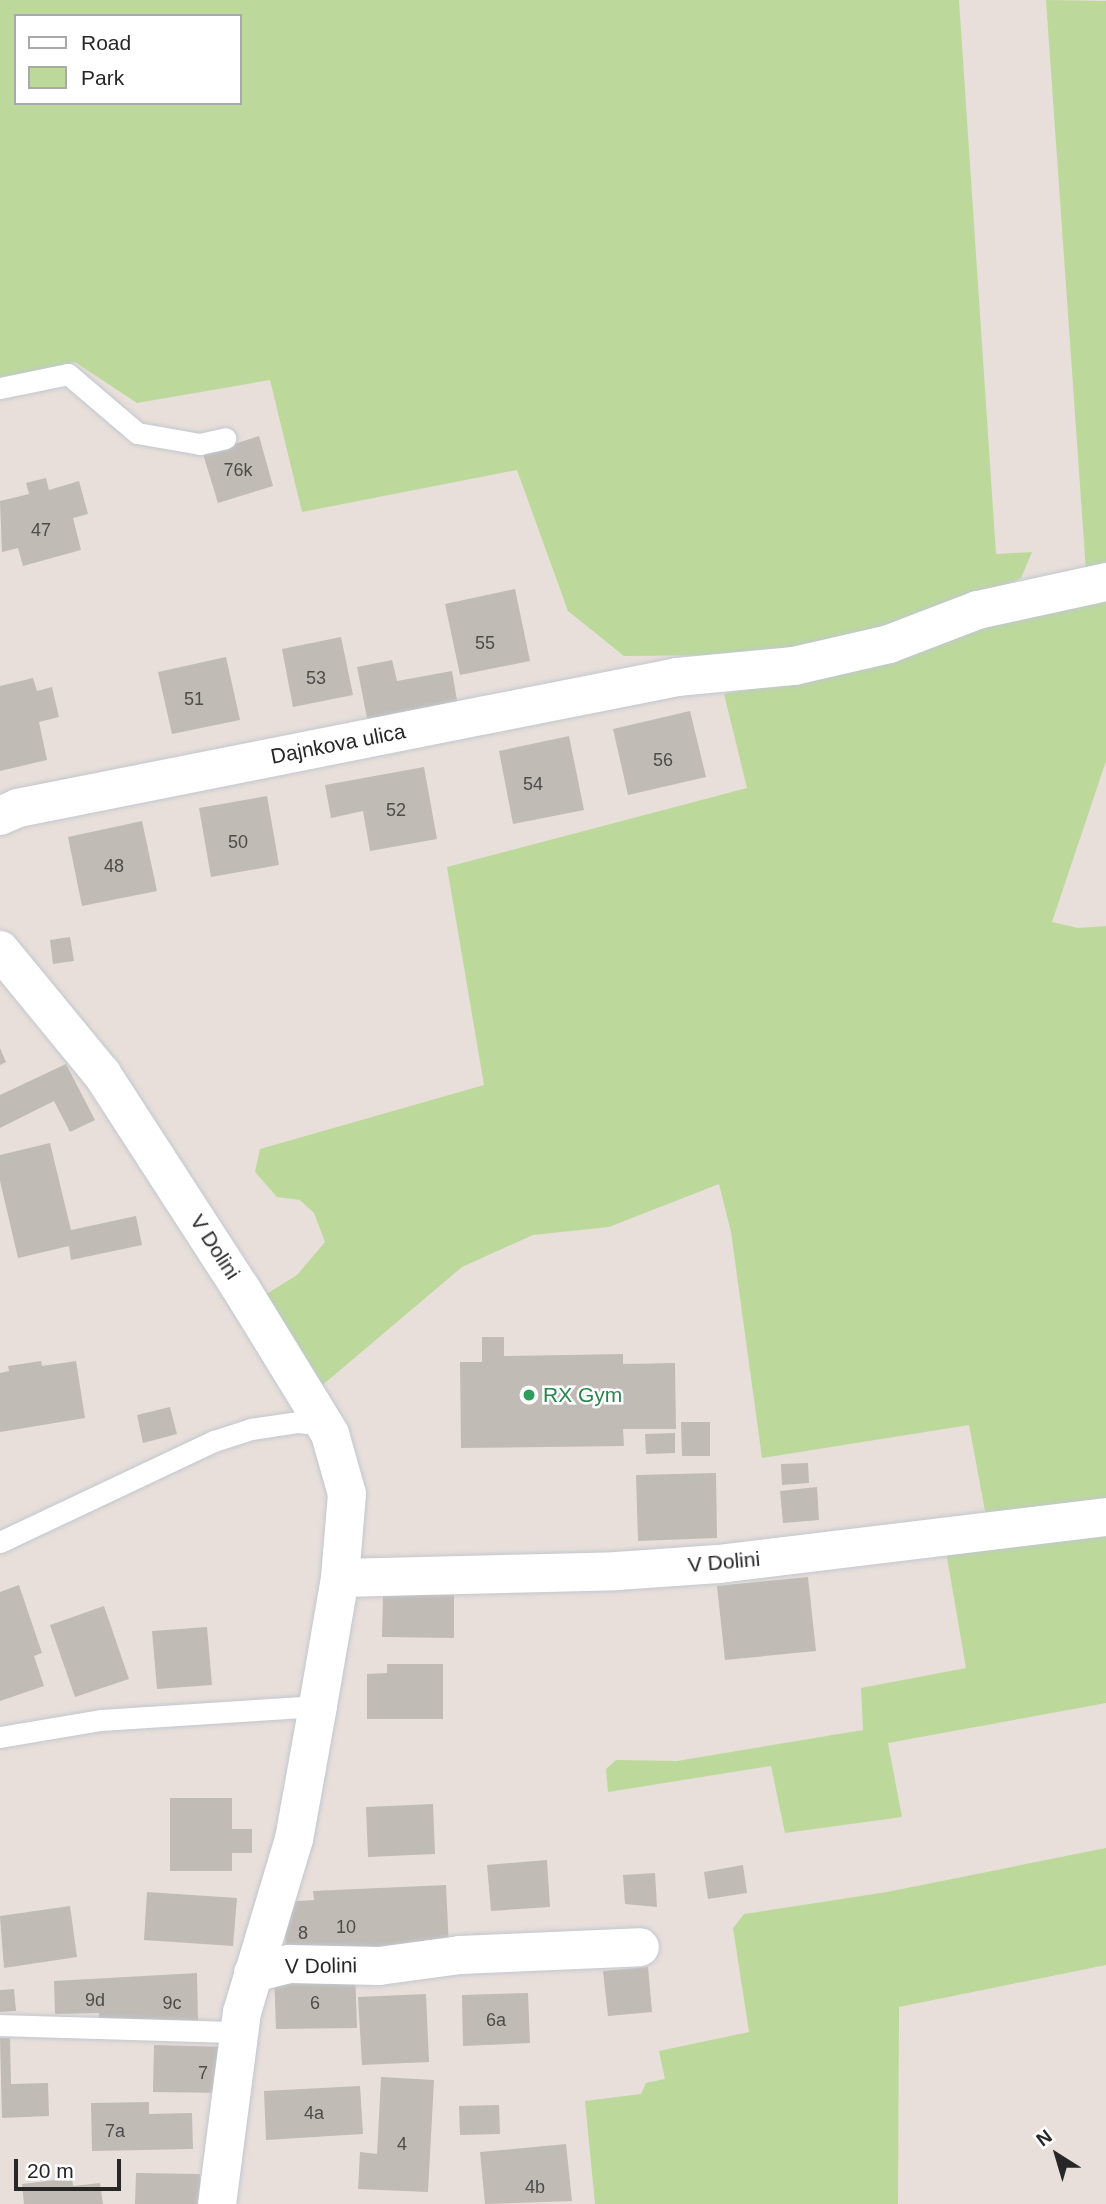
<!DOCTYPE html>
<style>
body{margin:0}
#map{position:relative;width:1106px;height:2204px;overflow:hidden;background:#e8dfda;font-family:Helvetica,sans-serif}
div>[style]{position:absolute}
.green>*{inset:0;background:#bcd99b}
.building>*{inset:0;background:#c0bbb5}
.roads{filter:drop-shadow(0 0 2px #c2c7cf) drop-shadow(0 0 2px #c2c7cf)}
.service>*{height:21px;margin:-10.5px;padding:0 10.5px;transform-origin:10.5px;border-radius:10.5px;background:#fff}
.minor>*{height:38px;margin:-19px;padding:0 19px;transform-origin:19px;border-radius:19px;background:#fff}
.dots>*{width:19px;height:19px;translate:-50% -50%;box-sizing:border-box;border:4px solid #fff;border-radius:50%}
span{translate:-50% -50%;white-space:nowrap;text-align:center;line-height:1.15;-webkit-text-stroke:5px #fff;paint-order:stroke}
.number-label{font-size:18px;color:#4d4c4a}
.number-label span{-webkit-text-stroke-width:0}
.street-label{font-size:21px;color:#272727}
.leisure-label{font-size:21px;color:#27864d}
.left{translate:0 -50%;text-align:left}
.legend{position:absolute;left:14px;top:14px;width:228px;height:91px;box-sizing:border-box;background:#fff;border:2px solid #a9a9a9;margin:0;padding:9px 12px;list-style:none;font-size:21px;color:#272727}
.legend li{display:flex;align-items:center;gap:14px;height:35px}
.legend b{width:35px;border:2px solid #a9a9a9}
.north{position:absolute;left:1022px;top:2120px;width:70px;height:70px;-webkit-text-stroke:5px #fff;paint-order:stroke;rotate:323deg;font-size:19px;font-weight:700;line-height:28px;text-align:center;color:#272727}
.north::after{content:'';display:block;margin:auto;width:24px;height:32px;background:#272727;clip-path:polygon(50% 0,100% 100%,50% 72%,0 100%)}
.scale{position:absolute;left:14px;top:2159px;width:107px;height:32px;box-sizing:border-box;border:4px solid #272727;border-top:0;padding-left:9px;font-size:21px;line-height:24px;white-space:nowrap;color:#272727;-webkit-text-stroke:5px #fff;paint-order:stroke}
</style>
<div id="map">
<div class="green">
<div style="clip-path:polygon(evenodd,0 0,959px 0,996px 554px,1032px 552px,1021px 578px,882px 634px,746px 655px,624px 656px,568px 611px,517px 470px,302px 512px,270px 380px,137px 403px,75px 362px,0 381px,0 0,16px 16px,240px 16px,240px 103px,16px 103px,16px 16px)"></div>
<div style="clip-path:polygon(1046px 0,1106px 1px,1106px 570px,1086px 571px)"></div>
<div style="clip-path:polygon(1106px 601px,1106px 761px,1052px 922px,1078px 928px,1106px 926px,1106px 1504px,987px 1522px,969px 1425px,762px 1458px,731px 1232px,719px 1184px,609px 1227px,533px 1235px,462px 1267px,319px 1388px,260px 1298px,297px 1275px,325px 1242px,314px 1213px,300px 1200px,277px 1197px,255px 1172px,260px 1149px,484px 1085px,447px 867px,747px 788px,724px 694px,898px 658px,988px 622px)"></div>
<div style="clip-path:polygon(1106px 1525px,1106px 1703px,888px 1743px,902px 1817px,785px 1833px,771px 1766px,608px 1792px,606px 1769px,616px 1760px,677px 1761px,863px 1730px,861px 1688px,966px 1668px,945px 1546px)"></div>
<div style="clip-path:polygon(1106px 1848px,1106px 1965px,899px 2007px,898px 2204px,595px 2204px,585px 2101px,641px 2094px,646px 2083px,665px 2079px,659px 2051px,749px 2032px,733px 1928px,744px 1914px,887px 1892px)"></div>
</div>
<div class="building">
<div style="clip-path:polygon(259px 436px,273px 486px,218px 503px,203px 454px)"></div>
<div style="clip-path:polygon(46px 478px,49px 490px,79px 481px,88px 514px,73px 518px,81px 550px,23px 566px,18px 548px,2px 552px,0 501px,29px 494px,26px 483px)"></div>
<div style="clip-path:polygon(515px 589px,530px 661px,460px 675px,445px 604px)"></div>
<div style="clip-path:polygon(341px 637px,353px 695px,293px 707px,282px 649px)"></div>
<div style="clip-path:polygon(226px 657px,240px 720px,172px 734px,158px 672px)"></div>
<div style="clip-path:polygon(392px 660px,397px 681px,452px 671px,458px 706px,368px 723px,357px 667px)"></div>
<div style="clip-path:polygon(33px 678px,37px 691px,52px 687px,59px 717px,39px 722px,47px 760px,0 771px,0 686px)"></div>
<div style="clip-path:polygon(690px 711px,706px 777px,628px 795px,613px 729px)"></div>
<div style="clip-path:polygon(569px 736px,584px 810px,513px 824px,499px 751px)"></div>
<div style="clip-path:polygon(424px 767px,437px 839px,370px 851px,363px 811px,331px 818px,325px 785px)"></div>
<div style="clip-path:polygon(267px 796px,279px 865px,211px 877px,199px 808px)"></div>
<div style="clip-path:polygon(142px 821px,157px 891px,82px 906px,68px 837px)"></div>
<div style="clip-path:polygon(70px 937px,74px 961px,53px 964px,50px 940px)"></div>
<div style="clip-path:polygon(0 1048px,6px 1062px,0 1065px)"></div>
<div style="clip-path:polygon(66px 1064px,95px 1120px,70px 1132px,54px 1101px,0 1128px,0 1095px)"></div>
<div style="clip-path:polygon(50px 1143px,71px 1230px,136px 1216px,142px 1245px,71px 1260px,69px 1246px,18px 1258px,0 1181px,0 1155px)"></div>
<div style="clip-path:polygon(482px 1337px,504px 1337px,504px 1356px,623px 1354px,623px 1364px,675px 1363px,676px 1429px,623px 1429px,624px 1446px,461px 1448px,460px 1362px,482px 1362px)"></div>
<div style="clip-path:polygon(41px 1361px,42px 1366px,76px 1361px,85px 1418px,0 1432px,0 1373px,9px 1371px,8px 1366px)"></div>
<div style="clip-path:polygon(170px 1407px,177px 1434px,143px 1443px,137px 1415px)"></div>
<div style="clip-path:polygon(681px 1422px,710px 1422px,710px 1456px,682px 1456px)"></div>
<div style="clip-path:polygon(675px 1433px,675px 1453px,646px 1454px,645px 1434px)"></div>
<div style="clip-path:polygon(808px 1463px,809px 1483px,782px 1485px,781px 1464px)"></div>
<div style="clip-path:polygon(716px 1473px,717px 1538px,638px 1541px,636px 1475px)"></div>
<div style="clip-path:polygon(817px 1487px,819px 1520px,783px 1523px,780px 1491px)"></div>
<div style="clip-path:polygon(808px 1577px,816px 1651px,725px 1660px,717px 1586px)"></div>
<div style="clip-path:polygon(19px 1585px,42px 1653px,34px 1656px,44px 1686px,0 1701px,0 1592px)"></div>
<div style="clip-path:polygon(383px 1594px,454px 1595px,454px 1638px,382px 1637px)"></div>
<div style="clip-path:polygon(104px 1606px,129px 1679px,75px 1697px,50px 1625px)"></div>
<div style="clip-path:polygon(207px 1627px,212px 1685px,157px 1689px,152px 1631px)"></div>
<div style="clip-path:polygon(387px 1664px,443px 1664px,443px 1719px,367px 1719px,367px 1674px,387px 1673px)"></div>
<div style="clip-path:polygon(170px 1798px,232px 1798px,232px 1829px,252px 1829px,252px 1853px,232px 1853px,232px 1871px,170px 1871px)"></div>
<div style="clip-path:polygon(433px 1804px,435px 1854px,368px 1857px,366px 1807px)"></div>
<div style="clip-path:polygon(547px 1860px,550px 1907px,491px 1911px,487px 1865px)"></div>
<div style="clip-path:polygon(743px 1865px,747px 1893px,708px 1899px,704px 1872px)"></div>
<div style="clip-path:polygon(655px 1873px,657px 1907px,625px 1904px,623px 1875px)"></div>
<div style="clip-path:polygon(446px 1885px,449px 1948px,286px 1955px,284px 1902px,314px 1900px,313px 1891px)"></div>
<div style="clip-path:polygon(147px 1892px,237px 1898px,233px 1946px,144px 1940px)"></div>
<div style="clip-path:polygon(70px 1906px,77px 1957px,4px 1968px,0 1916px)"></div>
<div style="clip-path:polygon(648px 1967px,652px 2012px,608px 2016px,603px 1971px)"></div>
<div style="clip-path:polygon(355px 1971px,357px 2028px,276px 2029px,274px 1973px)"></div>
<div style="clip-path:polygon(197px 1973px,198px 2021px,99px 2020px,99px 2013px,55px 2014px,54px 1981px)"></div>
<div style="clip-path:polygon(14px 1989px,16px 2011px,0 2012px,0 1990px)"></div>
<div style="clip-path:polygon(528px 1993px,530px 2043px,463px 2046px,462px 1995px)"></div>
<div style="clip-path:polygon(426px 1994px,429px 2062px,362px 2065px,358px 1997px)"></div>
<div style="clip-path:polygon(0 2038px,10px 2038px,11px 2084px,48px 2083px,49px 2116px,2px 2118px)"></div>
<div style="clip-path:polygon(154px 2045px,227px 2047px,225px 2093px,153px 2092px)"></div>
<div style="clip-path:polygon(381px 2077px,434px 2080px,428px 2192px,358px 2189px,360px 2152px,377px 2154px)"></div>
<div style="clip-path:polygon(360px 2086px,363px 2134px,266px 2140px,264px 2091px)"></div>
<div style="clip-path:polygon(149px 2102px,149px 2114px,192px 2113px,193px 2149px,92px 2151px,91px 2103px)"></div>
<div style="clip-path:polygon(499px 2105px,500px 2134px,460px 2135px,459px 2106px)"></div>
<div style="clip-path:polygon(566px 2144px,572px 2201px,485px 2204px,480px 2152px)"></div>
<div style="clip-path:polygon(136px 2173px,200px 2174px,200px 2204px,135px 2204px)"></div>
<div style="clip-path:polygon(72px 2178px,73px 2186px,100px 2183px,103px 2204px,24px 2204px,22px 2184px)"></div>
</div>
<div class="roads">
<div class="service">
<div style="left:0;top:388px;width:69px;rotate:-11.6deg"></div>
<div style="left:68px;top:374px;width:91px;rotate:40.5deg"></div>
<div style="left:137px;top:433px;width:64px;rotate:9.9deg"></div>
<div style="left:200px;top:444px;width:26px;rotate:-13deg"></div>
<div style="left:0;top:1542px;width:237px;rotate:-25.3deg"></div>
<div style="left:214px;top:1441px;width:39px;rotate:-18deg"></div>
<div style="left:251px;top:1429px;width:48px;rotate:-8.5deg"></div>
<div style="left:298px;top:1422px;width:27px;rotate:6deg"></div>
<div style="left:0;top:1737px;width:102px;rotate:-9.6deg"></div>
<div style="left:101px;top:1720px;width:217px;rotate:-3.7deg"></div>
<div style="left:0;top:2025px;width:239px;rotate:1.7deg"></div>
</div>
<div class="minor">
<div style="left:0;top:816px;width:20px;rotate:-24deg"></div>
<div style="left:18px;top:808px;width:672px;rotate:-11.24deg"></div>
<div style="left:677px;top:677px;width:118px;rotate:-5.4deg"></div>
<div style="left:794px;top:666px;width:98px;rotate:-13deg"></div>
<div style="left:889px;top:644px;width:95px;rotate:-20.9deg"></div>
<div style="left:978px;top:610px;width:131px;rotate:-12.3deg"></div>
<div style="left:0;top:950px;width:161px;rotate:50.6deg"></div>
<div style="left:102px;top:1074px;width:254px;rotate:57.1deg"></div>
<div style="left:240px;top:1287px;width:172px;rotate:58.5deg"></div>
<div style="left:330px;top:1434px;width:62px;rotate:74.2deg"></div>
<div style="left:347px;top:1494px;width:84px;rotate:94.8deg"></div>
<div style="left:340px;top:1578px;width:130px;rotate:99.8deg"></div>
<div style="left:318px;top:1706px;width:135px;rotate:100.2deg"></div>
<div style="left:294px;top:1839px;width:181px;rotate:106.7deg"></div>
<div style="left:242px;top:2012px;width:194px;rotate:97.4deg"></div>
<div style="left:340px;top:1578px;width:277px;rotate:-1.4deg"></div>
<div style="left:617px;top:1571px;width:101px;rotate:-4deg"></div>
<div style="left:718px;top:1564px;width:391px;rotate:-6.9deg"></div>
<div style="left:253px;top:1973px;width:38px;rotate:-14deg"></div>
<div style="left:290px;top:1964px;width:89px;rotate:1.3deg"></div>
<div style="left:379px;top:1966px;width:82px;rotate:-7.7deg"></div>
<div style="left:460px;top:1955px;width:180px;rotate:-2.5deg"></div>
</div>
</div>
<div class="dots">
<div style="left:529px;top:1395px;background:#2e9e5b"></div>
</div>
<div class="number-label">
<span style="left:238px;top:470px">76k</span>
<span style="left:41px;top:530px">47</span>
<span style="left:485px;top:643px">55</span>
<span style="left:316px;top:678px">53</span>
<span style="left:194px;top:699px">51</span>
<span style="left:663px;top:760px">56</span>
<span style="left:533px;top:784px">54</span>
<span style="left:396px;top:810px">52</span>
<span style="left:238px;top:842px">50</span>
<span style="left:114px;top:866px">48</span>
<span style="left:346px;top:1927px">10</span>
<span style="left:303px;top:1933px">8</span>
<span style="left:95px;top:2000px">9d</span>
<span style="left:172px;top:2003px">9c</span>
<span style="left:315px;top:2003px">6</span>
<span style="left:496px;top:2020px">6a</span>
<span style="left:203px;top:2073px">7</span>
<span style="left:314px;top:2113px">4a</span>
<span style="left:115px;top:2131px">7a</span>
<span style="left:402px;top:2144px">4</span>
<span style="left:535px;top:2187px">4b</span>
</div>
<div class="street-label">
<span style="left:338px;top:744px;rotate:-11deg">Dajnkova ulica</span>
<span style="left:215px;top:1247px;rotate:57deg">V Dolini</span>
<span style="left:724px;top:1562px;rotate:-5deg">V Dolini</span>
<span style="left:321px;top:1966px;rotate:-1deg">V Dolini</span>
</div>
<div class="leisure-label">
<span class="left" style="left:543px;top:1395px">RX Gym</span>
</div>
<ul class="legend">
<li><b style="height:9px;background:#fff"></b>Road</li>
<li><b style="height:19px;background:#bcd99b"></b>Park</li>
</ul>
<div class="north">N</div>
<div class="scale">20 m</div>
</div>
